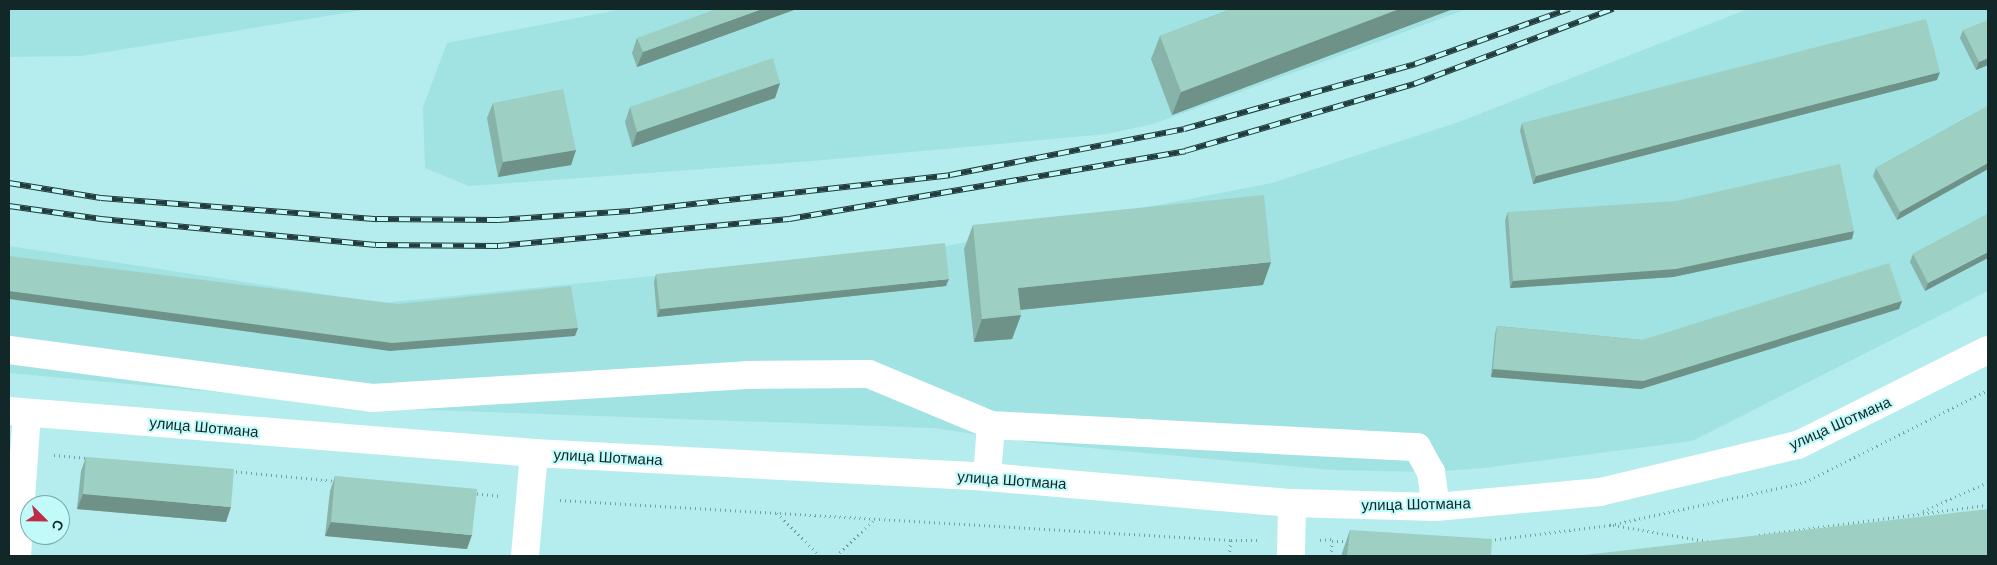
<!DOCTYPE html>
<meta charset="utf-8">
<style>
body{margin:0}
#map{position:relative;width:1997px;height:565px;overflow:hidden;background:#b5eced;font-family:Arial,sans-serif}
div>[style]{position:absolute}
.built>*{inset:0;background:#a1e2e3}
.path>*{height:3px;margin-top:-1.5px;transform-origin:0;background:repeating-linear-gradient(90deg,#759fa0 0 1px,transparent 0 5px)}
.minor>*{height:28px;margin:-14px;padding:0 14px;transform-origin:14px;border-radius:14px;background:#fff}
.major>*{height:28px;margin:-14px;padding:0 14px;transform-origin:14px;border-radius:14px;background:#fff}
.rail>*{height:5.5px;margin-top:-2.75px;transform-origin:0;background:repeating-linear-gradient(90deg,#c2fafa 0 11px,#223c3d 0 22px);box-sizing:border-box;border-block:1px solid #223c3d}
.wall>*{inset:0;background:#87b3a8}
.shaded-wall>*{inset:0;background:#6e9288}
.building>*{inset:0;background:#9dd0c3}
span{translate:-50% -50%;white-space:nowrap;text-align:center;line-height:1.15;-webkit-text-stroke:4px #c2fafa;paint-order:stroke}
.street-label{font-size:15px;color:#112728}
.frame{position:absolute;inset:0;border:10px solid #112728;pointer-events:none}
.north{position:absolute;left:20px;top:495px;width:50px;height:50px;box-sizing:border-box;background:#c2fafa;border:1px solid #7ba6a6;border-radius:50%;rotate:113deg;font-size:14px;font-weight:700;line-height:20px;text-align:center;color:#112728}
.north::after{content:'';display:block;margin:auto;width:18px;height:22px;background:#be2d45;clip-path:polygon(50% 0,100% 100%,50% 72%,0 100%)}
</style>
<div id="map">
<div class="built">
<div style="clip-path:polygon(9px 9px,369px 9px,82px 56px,9px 57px)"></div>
<div style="clip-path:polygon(623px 9px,1467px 9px,1153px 124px,1107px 134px,812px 161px,469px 186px,425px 168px,423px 107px,447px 43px)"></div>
<div style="clip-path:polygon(1748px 9px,1988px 9px,1988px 291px,1692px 441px,1483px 468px,1431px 472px,1334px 470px,1036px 443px,933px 428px,405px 409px,9px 373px,9px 246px,382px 303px,936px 248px,1272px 183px,1459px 122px)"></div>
</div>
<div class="path">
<div style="left:54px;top:455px;width:34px;rotate:5deg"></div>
<div style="left:231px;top:471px;width:106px;rotate:5.4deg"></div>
<div style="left:472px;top:493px;width:29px;rotate:6deg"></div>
<div style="left:560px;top:500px;width:672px;rotate:3.41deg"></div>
<div style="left:1923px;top:511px;width:71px;rotate:-24deg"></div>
<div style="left:777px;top:513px;width:61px;rotate:45deg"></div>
<div style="left:1613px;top:525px;width:99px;rotate:9.8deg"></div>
<div style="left:1759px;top:535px;width:231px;rotate:-7.5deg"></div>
<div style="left:1320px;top:540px;width:12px;rotate:-5deg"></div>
<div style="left:1490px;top:540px;width:121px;rotate:-7.1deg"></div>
<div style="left:1610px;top:525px;width:200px;rotate:-12.4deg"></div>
<div style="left:1805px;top:482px;width:205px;rotate:-26.7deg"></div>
<div style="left:836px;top:556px;width:54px;rotate:-43.5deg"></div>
<div style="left:1229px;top:556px;width:16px;rotate:-83deg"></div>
<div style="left:1231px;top:540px;width:30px"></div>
<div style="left:1331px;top:556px;width:15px;rotate:-86deg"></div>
<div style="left:1332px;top:541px;width:16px"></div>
</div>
<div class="minor">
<div style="left:9px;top:350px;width:366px;rotate:7.5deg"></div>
<div style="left:372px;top:398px;width:375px;rotate:-3.5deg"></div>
<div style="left:746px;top:375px;width:123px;rotate:-0.5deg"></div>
<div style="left:869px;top:374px;width:132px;rotate:22.7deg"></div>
<div style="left:991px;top:425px;width:427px;rotate:3deg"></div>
<div style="left:1417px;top:447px;width:29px;rotate:61deg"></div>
<div style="left:1431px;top:472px;width:35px;rotate:82deg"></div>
<div style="left:987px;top:477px;width:52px;rotate:-85.6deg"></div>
<div style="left:17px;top:556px;width:143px;rotate:-86deg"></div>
<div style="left:525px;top:556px;width:103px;rotate:-85deg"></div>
<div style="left:1291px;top:556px;width:53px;rotate:-88.9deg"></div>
</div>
<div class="major">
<div style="left:9px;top:411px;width:527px;rotate:4.57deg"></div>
<div style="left:534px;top:453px;width:454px;rotate:3deg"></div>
<div style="left:987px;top:477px;width:306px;rotate:4.9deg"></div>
<div style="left:1292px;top:503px;width:144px;rotate:1.6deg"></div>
<div style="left:1436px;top:507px;width:165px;rotate:-5.2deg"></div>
<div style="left:1600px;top:492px;width:204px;rotate:-13.4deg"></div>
<div style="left:1798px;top:445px;width:212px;rotate:-26.6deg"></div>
</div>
<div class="rail">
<div style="left:9px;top:183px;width:93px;rotate:9.3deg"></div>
<div style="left:101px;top:198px;width:277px;rotate:4.4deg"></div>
<div style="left:377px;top:219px;width:121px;rotate:0.5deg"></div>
<div style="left:498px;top:220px;width:133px;rotate:-3.9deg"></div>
<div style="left:631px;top:211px;width:321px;rotate:-6.4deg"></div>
<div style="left:950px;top:175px;width:238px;rotate:-11.1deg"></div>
<div style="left:1184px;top:129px;width:240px;rotate:-15.7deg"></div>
<div style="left:1415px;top:64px;width:164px;rotate:-19.7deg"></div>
<div style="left:9px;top:206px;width:93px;rotate:8deg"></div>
<div style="left:101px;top:219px;width:276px;rotate:5.4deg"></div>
<div style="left:376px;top:245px;width:122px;rotate:0.5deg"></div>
<div style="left:498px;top:246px;width:292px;rotate:-5.3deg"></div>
<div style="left:789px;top:219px;width:402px;rotate:-9.7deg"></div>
<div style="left:1185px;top:151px;width:239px;rotate:-16.3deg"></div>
<div style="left:1414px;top:84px;width:213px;rotate:-20.7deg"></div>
</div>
<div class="wall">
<div style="clip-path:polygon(1231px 9px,1453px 9px,1172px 115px,1151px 59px,1160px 36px)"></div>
<div style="clip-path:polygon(794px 10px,637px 67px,632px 53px,637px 38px)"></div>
<div style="clip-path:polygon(1963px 30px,1988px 65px,1976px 70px,1960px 38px)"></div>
<div style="clip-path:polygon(1937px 80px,1533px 184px,1520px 131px,1522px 123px)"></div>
<div style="clip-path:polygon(780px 83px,775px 98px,632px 147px,625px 122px,630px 107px)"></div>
<div style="clip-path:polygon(493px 103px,576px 150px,571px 165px,498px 177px,487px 118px)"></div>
<div style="clip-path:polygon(1988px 106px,1988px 169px,1897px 220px,1873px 176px,1876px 168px)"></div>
<div style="clip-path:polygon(1508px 212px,1852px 239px,1673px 277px,1510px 288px,1505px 220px)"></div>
<div style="clip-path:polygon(1988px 214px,1925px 291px,1910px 262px,1913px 254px)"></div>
<div style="clip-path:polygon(973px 225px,1263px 285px,1020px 310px,1021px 315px,1012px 339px,974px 342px,964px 249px)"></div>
<div style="clip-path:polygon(656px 274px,946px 286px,657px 317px,654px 282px)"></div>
<div style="clip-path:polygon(1902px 301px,1899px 309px,1641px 389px,1491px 377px,1495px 334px,1497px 326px,1642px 340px)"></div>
<div style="clip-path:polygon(86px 457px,226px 522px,77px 509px,81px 471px)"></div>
<div style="clip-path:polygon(335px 476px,467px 549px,325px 536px,330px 491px)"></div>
<div style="clip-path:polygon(1350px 530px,1491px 556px,1341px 556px)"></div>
</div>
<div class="shaded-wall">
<div style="clip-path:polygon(762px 9px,794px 9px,794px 10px,637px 67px,643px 52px)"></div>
<div style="clip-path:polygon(1399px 9px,1453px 9px,1172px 115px,1181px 92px)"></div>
<div style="clip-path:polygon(1988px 58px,1988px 65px,1976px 70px,1979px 62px)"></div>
<div style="clip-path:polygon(1940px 72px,1937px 80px,1533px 184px,1536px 176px)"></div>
<div style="clip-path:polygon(780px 83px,775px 98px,632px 147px,637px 132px)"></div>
<div style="clip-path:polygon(576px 150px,571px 165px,498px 177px,503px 162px)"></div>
<div style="clip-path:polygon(1988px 163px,1988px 169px,1897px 220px,1900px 212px)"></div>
<div style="clip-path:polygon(1854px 231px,1852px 239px,1673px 277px,1510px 288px,1513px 281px)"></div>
<div style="clip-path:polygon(1988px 252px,1988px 258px,1925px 291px,1928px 283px)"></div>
<div style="clip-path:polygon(1271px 262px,1263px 285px,1009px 311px,1018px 288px)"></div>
<div style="clip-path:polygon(949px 279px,946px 286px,657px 317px,660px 309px)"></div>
<div style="clip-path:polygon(9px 291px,578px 328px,575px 336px,390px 351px,9px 299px)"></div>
<div style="clip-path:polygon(1902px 301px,1899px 309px,1641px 389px,1491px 377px,1493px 369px)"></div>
<div style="clip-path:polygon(1021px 315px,1012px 339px,974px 342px,982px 319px)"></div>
<div style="clip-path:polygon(83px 494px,231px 507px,226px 522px,77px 509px)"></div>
<div style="clip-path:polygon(331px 522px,472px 535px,467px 549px,325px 536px)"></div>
</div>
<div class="building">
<div style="clip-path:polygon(716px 9px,762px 9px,643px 52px,637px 38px)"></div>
<div style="clip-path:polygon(1231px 9px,1399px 9px,1181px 92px,1160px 36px)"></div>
<div style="clip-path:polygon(1926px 19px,1940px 72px,1536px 176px,1522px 123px)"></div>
<div style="clip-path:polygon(1988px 20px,1988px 58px,1979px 62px,1963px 30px)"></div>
<div style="clip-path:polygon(773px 58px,780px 83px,637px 132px,630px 107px)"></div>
<div style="clip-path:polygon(563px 89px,576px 150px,503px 162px,493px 103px)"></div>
<div style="clip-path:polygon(1988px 106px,1988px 163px,1900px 212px,1876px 168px)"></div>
<div style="clip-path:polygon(1840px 164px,1854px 231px,1676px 269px,1513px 281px,1508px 212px,1676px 201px)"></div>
<div style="clip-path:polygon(1264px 195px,1271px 262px,1018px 288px,1021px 315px,982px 319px,973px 225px)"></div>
<div style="clip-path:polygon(1988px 214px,1988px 252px,1928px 283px,1913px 254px)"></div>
<div style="clip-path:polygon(945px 243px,949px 279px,660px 309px,656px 274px)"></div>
<div style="clip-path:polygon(9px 256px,398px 304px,571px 286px,578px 328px,392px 343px,9px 291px)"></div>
<div style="clip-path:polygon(1889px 263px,1902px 301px,1643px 381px,1493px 369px,1497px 326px,1642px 340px)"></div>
<div style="clip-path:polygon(86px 457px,234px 469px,231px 507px,83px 494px)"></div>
<div style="clip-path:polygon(335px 476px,477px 489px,472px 535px,331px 522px)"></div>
<div style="clip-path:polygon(1988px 509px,1988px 556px,1575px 556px)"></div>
<div style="clip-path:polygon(1350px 530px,1492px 539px,1491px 556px,1347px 556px)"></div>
</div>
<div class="street-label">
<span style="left:1840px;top:423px;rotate:-24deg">улица Шотмана</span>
<span style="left:204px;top:427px;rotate:5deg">улица Шотмана</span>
<span style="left:608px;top:457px;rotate:3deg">улица Шотмана</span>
<span style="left:1012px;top:480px;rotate:4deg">улица Шотмана</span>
<span style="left:1416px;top:504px;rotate:-1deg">улица Шотмана</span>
</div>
<div class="frame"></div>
<div class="north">С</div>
</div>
